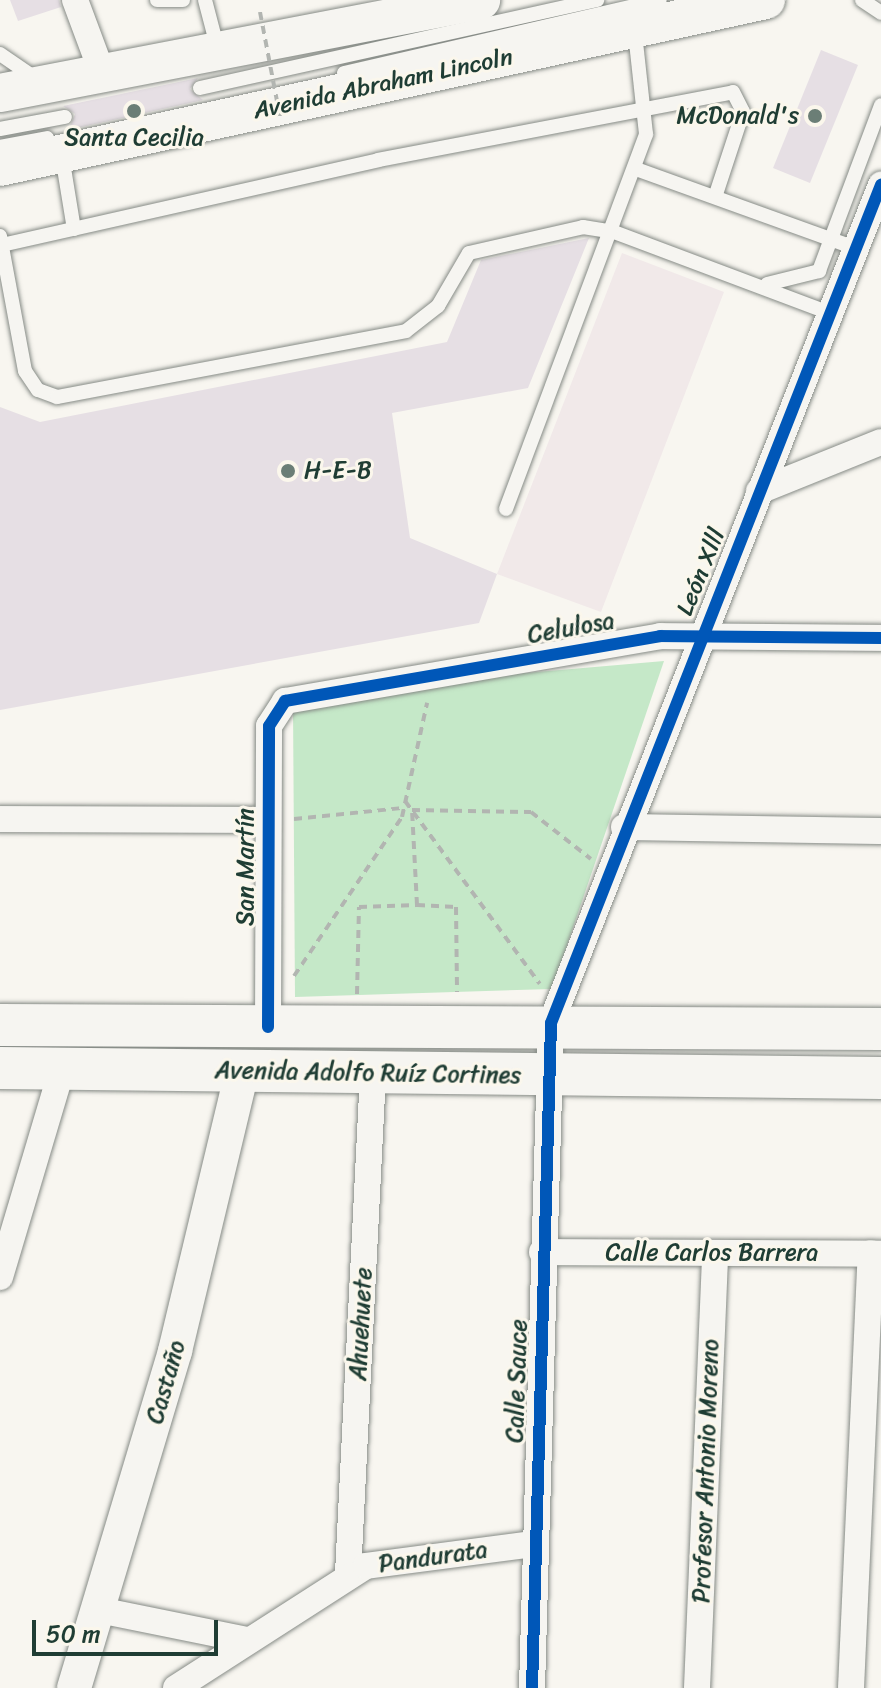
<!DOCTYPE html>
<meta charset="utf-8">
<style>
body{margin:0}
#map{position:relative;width:881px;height:1688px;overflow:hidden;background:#f8f6f0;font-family:Sriracha,sans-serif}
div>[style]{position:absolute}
.built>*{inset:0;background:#f1e9e9}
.green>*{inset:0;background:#c5e8c8}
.building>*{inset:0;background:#e6dfe4}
.path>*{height:4px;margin-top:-2px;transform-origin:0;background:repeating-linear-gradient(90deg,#b2b5b1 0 8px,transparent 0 14px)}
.roads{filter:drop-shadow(0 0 2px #868b86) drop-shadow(0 0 2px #868b86)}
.service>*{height:14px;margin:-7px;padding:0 7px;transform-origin:7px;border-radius:7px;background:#f6f5f1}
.minor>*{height:26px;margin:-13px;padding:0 13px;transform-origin:13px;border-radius:13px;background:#f6f5f1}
.tertiary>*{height:34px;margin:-17px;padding:0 17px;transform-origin:17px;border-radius:17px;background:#f6f5f1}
.secondary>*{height:38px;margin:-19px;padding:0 19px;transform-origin:19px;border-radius:19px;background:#f6f5f1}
.primary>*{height:42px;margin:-21px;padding:0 21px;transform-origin:21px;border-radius:21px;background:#f6f5f1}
.path-bridge>*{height:4px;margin-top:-2px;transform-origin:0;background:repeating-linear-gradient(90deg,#b2b5b1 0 8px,transparent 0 14px)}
.cycleway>*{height:12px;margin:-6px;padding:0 6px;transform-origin:6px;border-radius:6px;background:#0057b8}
.dots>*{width:22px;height:22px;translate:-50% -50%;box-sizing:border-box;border:4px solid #fbf7ec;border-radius:50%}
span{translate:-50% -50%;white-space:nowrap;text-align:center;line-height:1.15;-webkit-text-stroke:6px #fbf7ec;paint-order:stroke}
.street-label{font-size:24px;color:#1f3d34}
.poi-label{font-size:24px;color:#1f3d34}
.right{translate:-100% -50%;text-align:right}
.left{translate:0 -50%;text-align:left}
.scale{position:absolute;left:32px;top:1620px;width:186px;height:36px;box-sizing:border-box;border:4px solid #1f3d34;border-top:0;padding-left:10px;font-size:24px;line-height:28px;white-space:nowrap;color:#1f3d34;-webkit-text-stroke:6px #fbf7ec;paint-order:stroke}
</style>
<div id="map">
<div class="built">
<div style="clip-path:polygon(622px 253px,724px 292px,601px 612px,497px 574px)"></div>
</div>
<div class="green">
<div style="clip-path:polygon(664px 661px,552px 989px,295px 997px,293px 707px,432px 681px)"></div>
</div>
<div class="building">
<div style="clip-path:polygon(10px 0,59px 0,61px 7px,18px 21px)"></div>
<div style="clip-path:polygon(821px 50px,858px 65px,810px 183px,773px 168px)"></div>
<div style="clip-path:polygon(198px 78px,190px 89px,203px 100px,68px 130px,75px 114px,63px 106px)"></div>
<div style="clip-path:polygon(589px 238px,528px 388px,392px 413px,410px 538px,497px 574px,479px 623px,0 710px,0 407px,40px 422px,447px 342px,481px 260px)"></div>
</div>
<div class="path">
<div style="left:405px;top:801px;width:227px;rotate:53.6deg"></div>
<div style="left:294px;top:819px;width:110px;rotate:-5.8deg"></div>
<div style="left:417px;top:905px;width:39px;rotate:3deg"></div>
<div style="left:456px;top:907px;width:85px;rotate:89.3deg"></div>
<div style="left:294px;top:976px;width:192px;rotate:-55.8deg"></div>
<div style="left:402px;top:817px;width:117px;rotate:-77.6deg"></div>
<div style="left:357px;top:994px;width:87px;rotate:-88.7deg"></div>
<div style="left:359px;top:907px;width:58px;rotate:-2deg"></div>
<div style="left:417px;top:905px;width:95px;rotate:-93deg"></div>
<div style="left:412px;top:810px;width:119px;rotate:1deg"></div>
<div style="left:531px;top:812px;width:76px;rotate:38.1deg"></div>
</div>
<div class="roads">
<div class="service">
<div style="left:157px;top:0;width:26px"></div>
<div style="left:205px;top:0;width:52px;rotate:75.4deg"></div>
<div style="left:862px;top:0;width:23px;rotate:34deg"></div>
<div style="left:0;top:54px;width:42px;rotate:34.4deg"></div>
<div style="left:344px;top:73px;width:324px;rotate:-13deg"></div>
<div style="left:200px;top:88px;width:407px;rotate:-12.5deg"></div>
<div style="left:0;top:129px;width:66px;rotate:-10.5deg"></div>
<div style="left:0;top:147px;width:48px;rotate:-10.8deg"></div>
<div style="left:62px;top:156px;width:74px;rotate:80.7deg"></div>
<div style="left:636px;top:169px;width:233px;rotate:19.8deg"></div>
<div style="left:0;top:236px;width:137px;rotate:79.5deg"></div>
<div style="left:25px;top:371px;width:23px;rotate:56deg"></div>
<div style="left:38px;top:390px;width:20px;rotate:20deg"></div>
<div style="left:57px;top:397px;width:355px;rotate:-10.7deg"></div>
<div style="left:406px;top:331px;width:41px;rotate:-38deg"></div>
<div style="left:438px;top:306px;width:61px;rotate:-59.7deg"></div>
<div style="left:469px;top:253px;width:117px;rotate:-12.8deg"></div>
<div style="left:583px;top:227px;width:31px;rotate:9deg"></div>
<div style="left:614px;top:232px;width:231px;rotate:20.6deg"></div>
<div style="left:2px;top:245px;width:385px;rotate:-12.7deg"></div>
<div style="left:378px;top:160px;width:361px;rotate:-10.8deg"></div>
<div style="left:733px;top:92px;width:22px;rotate:63deg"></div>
<div style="left:743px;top:112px;width:89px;rotate:108.2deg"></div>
<div style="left:767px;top:284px;width:54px;rotate:-14deg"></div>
<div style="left:819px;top:271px;width:177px;rotate:-69.5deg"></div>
<div style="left:506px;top:509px;width:400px;rotate:-69.5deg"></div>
<div style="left:646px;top:134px;width:102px;rotate:-96.2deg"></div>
</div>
<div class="minor">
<div style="left:75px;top:0;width:75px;rotate:69.6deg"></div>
<div style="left:759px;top:491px;width:131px;rotate:-21.9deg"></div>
<div style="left:0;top:819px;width:268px;rotate:0.2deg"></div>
<div style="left:624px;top:827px;width:257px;rotate:0.9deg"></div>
<div style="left:268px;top:1027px;width:301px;rotate:-89.8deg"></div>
<div style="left:269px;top:726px;width:30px;rotate:-57deg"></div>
<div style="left:285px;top:701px;width:381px;rotate:-9.8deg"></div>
<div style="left:660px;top:636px;width:221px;rotate:0.5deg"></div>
<div style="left:542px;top:1252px;width:339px;rotate:0.3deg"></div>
<div style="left:0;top:1277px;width:217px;rotate:-73.4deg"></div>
<div style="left:348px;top:1574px;width:501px;rotate:-87.14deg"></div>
<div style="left:99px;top:1610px;width:151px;rotate:11.5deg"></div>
<div style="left:176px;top:1688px;width:226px;rotate:-32.7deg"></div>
<div style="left:366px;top:1566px;width:169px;rotate:-7.5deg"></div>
<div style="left:532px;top:1688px;width:665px;rotate:-88.36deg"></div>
<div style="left:551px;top:1023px;width:901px;rotate:-68.51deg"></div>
<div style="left:697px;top:1688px;width:434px;rotate:-87.6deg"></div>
<div style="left:851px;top:1688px;width:435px;rotate:-87.4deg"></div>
</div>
<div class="tertiary">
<div style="left:74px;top:1688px;width:352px;rotate:-73.3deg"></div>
<div style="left:175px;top:1351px;width:287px;rotate:-76.5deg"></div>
</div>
<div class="secondary">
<div style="left:0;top:93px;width:490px;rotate:-10.9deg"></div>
<div style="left:0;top:167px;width:784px;rotate:-12.3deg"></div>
</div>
<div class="primary">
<div style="left:0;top:1025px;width:881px;rotate:0.26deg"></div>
<div style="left:0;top:1068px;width:881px;rotate:0.65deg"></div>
</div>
</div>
<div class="path-bridge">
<div style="left:260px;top:12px;width:107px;rotate:79.2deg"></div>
</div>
<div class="cycleway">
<div style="left:268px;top:1027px;width:301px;rotate:-89.8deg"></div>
<div style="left:269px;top:726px;width:30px;rotate:-57deg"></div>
<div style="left:285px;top:701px;width:381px;rotate:-9.8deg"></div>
<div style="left:660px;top:636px;width:221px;rotate:0.5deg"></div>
<div style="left:532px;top:1688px;width:665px;rotate:-88.36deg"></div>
<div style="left:551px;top:1023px;width:901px;rotate:-68.51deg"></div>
</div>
<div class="dots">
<div style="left:134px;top:111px;background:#6b7e76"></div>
<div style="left:815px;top:116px;background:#6b7e76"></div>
<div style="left:288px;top:471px;background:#6b7e76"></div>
</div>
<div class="street-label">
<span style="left:383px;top:84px;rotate:-12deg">Avenida Abraham Lincoln</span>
<span style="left:701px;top:572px;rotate:-68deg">León Xlll</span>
<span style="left:571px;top:628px;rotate:-10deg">Celulosa</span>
<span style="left:246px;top:867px;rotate:-90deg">San Martín</span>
<span style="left:368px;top:1073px;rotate:1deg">Avenida Adolfo Ruíz Cortines</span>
<span style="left:712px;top:1253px">Calle Carlos Barrera</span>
<span style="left:361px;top:1324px;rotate:-87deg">Ahuehuete</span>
<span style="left:517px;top:1381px;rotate:-88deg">Calle Sauce</span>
<span style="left:166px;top:1382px;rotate:-74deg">Castaño</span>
<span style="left:706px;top:1471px;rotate:-88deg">Profesor Antonio Moreno</span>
<span style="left:433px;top:1557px;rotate:-8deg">Pandurata</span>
</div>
<div class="poi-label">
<span class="right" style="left:799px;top:116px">McDonald's</span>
<span style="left:134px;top:138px">Santa Cecilia</span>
<span class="left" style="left:304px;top:471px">H-E-B</span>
</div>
<div class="scale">50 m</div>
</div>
